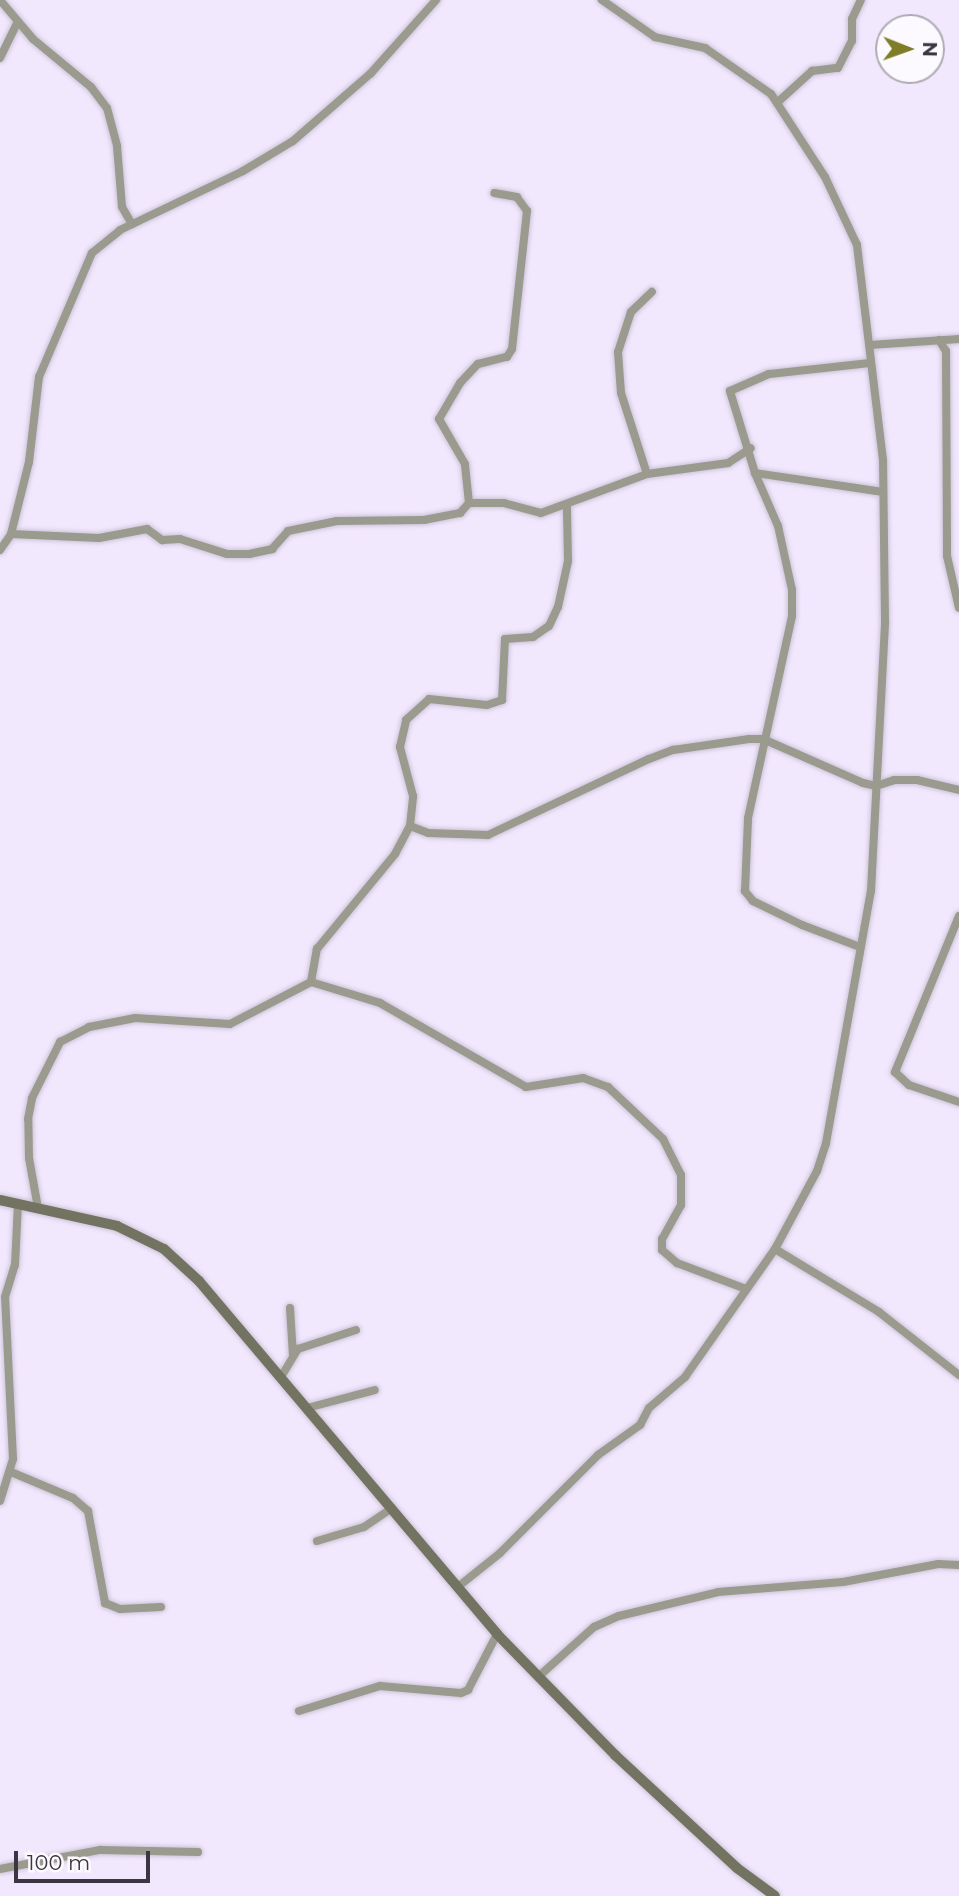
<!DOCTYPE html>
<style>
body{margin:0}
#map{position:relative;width:959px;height:1896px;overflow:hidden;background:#f2e8fe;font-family:Montserrat,sans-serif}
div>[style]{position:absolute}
.roads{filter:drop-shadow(0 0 2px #cdc4d8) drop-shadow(0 0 2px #cdc4d8)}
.street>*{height:8px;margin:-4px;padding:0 4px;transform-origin:4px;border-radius:4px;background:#9a9a8e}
.secondary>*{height:10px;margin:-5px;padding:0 5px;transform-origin:5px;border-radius:5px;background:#737361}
span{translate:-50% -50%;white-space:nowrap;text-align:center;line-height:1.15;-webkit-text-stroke:5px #fcf9ff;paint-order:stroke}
.north{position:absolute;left:875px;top:14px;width:70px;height:70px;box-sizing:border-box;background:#fcf9ff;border:2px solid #afabb3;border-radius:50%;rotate:91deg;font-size:19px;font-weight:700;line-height:28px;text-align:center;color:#3b3641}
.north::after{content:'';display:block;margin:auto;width:24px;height:32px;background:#7f7d25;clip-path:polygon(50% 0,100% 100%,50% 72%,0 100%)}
.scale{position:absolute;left:14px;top:1851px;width:136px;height:32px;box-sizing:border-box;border:4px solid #3b3641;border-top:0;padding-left:9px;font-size:21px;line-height:24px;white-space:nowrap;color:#3b3641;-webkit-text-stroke:5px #fcf9ff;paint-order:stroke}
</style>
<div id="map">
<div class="roads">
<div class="street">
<div style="left:0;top:0;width:51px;rotate:49.8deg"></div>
<div style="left:33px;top:39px;width:75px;rotate:39.6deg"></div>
<div style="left:91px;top:87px;width:26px;rotate:53deg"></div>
<div style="left:107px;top:108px;width:39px;rotate:75deg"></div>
<div style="left:117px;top:146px;width:61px;rotate:85.3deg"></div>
<div style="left:122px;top:207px;width:20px;rotate:60deg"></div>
<div style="left:0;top:58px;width:39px;rotate:-64deg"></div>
<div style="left:779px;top:101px;width:45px;rotate:-42.3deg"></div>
<div style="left:812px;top:71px;width:26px;rotate:-7deg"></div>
<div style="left:838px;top:68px;width:30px;rotate:-63deg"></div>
<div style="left:852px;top:41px;width:22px;rotate:-90deg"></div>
<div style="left:852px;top:19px;width:21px;rotate:-65deg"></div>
<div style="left:939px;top:340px;width:13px;rotate:58deg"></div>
<div style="left:946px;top:351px;width:205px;rotate:89.7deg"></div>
<div style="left:947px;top:556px;width:53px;rotate:77deg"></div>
<div style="left:870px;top:345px;width:89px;rotate:-3.9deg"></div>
<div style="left:755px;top:473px;width:129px;rotate:8.4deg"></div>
<div style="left:647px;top:474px;width:85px;rotate:-107.8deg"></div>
<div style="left:621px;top:393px;width:41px;rotate:-94.2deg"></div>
<div style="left:618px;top:352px;width:42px;rotate:-72deg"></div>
<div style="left:631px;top:312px;width:29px;rotate:-44deg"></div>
<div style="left:469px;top:503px;width:39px;rotate:-96deg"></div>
<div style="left:465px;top:464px;width:52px;rotate:-120deg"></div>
<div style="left:439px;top:419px;width:42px;rotate:-59.7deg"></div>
<div style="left:460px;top:383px;width:26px;rotate:-47deg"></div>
<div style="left:478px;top:364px;width:30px;rotate:-14deg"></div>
<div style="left:507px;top:357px;width:9px;rotate:-58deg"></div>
<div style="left:512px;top:349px;width:139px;rotate:-83.8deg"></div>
<div style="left:527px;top:211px;width:17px;rotate:-126deg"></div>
<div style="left:517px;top:197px;width:23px;rotate:-170deg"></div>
<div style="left:11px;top:534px;width:88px;rotate:2.6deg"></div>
<div style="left:99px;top:538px;width:49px;rotate:-10.6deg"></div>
<div style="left:147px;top:529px;width:19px;rotate:36deg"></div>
<div style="left:162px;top:540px;width:18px;rotate:-3deg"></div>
<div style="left:180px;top:539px;width:49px;rotate:17.7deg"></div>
<div style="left:227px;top:554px;width:22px"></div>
<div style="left:249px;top:554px;width:24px;rotate:-12deg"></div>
<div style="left:272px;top:549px;width:24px;rotate:-48deg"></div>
<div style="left:288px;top:531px;width:50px;rotate:-11.5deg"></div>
<div style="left:337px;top:521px;width:87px;rotate:-0.7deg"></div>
<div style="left:424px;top:520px;width:37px;rotate:-11deg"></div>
<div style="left:460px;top:513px;width:13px;rotate:-48deg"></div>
<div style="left:469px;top:503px;width:35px"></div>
<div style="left:504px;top:503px;width:38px;rotate:15deg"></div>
<div style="left:541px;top:513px;width:113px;rotate:-20.2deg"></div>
<div style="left:647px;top:474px;width:82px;rotate:-7.7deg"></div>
<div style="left:728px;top:463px;width:27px;rotate:-33deg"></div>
<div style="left:0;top:550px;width:19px;rotate:-55deg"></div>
<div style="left:11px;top:534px;width:74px;rotate:-76deg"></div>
<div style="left:29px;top:462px;width:86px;rotate:-83.3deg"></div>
<div style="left:39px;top:377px;width:135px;rotate:-66.9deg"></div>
<div style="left:92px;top:253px;width:36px;rotate:-39deg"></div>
<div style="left:120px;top:230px;width:136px;rotate:-25.6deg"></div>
<div style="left:243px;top:171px;width:58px;rotate:-31deg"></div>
<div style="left:293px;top:141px;width:103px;rotate:-41.1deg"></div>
<div style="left:371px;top:73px;width:98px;rotate:-48.3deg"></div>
<div style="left:410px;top:826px;width:19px;rotate:21deg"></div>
<div style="left:428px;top:833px;width:60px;rotate:1.9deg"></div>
<div style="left:488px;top:835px;width:178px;rotate:-25.3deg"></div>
<div style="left:649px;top:759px;width:26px;rotate:-21deg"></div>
<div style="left:673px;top:750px;width:77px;rotate:-8.2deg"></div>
<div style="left:749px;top:739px;width:14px"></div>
<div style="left:763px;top:739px;width:109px;rotate:23.7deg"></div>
<div style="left:863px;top:783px;width:13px;rotate:13deg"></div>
<div style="left:876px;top:786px;width:19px;rotate:-18deg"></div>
<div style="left:894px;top:780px;width:23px"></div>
<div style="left:917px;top:780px;width:43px;rotate:13.4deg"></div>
<div style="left:959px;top:916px;width:169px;rotate:112.3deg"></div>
<div style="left:895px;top:1072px;width:19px;rotate:43deg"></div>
<div style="left:909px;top:1085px;width:53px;rotate:18.8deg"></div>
<div style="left:860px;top:947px;width:62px;rotate:-159.2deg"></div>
<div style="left:802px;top:925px;width:55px;rotate:-153.9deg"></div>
<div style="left:753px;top:901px;width:13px;rotate:-129deg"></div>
<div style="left:745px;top:891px;width:73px;rotate:-87.6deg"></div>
<div style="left:748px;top:818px;width:207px;rotate:-77.7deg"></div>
<div style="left:792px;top:616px;width:26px;rotate:-90deg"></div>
<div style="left:792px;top:590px;width:66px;rotate:-102.3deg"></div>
<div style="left:778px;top:526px;width:58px;rotate:-113.5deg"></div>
<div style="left:755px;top:473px;width:86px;rotate:-107deg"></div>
<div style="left:730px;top:391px;width:43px;rotate:-23.6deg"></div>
<div style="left:769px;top:374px;width:102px;rotate:-6.2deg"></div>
<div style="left:311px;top:982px;width:34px;rotate:-80deg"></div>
<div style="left:317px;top:949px;width:123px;rotate:-50.6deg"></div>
<div style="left:395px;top:854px;width:32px;rotate:-62deg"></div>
<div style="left:410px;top:826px;width:30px;rotate:-84deg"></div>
<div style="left:413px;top:796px;width:51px;rotate:-104.9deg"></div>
<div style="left:400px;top:747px;width:28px;rotate:-77deg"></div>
<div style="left:406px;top:720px;width:31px;rotate:-42deg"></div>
<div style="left:429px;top:699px;width:58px;rotate:5.9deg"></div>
<div style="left:487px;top:705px;width:16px;rotate:-18deg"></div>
<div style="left:502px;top:700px;width:61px;rotate:-87.2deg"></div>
<div style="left:505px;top:639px;width:28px;rotate:-4deg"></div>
<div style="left:533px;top:637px;width:19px;rotate:-35deg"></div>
<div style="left:549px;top:626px;width:21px;rotate:-65deg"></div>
<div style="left:558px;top:607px;width:47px;rotate:-77.7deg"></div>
<div style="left:568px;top:561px;width:54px;rotate:-91.1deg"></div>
<div style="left:38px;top:1208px;width:51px;rotate:-100.2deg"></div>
<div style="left:29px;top:1158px;width:39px;rotate:-91deg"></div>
<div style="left:28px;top:1119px;width:21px;rotate:-79deg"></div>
<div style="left:32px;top:1098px;width:63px;rotate:-63.4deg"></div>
<div style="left:60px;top:1042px;width:33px;rotate:-27deg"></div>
<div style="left:89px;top:1027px;width:47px;rotate:-11.1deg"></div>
<div style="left:135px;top:1018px;width:95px;rotate:3.6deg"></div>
<div style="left:230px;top:1024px;width:91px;rotate:-27.4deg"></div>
<div style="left:311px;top:982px;width:72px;rotate:16.9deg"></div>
<div style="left:380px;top:1003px;width:168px;rotate:29.9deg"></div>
<div style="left:526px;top:1087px;width:58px;rotate:-9deg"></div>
<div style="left:583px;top:1078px;width:27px;rotate:20deg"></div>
<div style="left:608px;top:1087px;width:76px;rotate:43.4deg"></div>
<div style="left:663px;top:1139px;width:40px;rotate:63.4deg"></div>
<div style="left:681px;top:1175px;width:30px;rotate:90deg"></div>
<div style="left:681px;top:1205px;width:39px;rotate:119deg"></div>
<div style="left:662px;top:1239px;width:11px;rotate:90deg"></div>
<div style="left:662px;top:1250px;width:20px;rotate:41deg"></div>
<div style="left:677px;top:1263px;width:71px;rotate:20.7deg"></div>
<div style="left:775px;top:1249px;width:122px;rotate:31.2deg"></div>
<div style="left:879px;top:1312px;width:102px;rotate:38.2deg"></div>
<div style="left:290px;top:1308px;width:48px;rotate:86.4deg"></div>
<div style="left:281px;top:1377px;width:33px;rotate:-59deg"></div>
<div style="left:298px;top:1349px;width:61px;rotate:-18.1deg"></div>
<div style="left:307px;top:1408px;width:70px;rotate:-14.8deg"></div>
<div style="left:11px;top:1472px;width:67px;rotate:22.8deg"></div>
<div style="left:73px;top:1498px;width:20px;rotate:41deg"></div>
<div style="left:88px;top:1511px;width:94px;rotate:79.5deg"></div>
<div style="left:105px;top:1603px;width:16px;rotate:22deg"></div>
<div style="left:120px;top:1609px;width:41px;rotate:-2.8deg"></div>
<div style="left:0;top:1501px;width:44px;rotate:-72.8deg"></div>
<div style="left:13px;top:1459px;width:162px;rotate:-92.8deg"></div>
<div style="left:5px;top:1297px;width:34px;rotate:-73deg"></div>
<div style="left:15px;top:1265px;width:61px;rotate:-87.2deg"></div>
<div style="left:317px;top:1541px;width:49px;rotate:-16.6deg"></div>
<div style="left:364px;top:1527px;width:34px;rotate:-34deg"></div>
<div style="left:459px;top:1586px;width:53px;rotate:-38.8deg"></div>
<div style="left:500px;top:1553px;width:139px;rotate:-45deg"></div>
<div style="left:598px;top:1455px;width:52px;rotate:-35.5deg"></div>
<div style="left:640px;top:1425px;width:19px;rotate:-62deg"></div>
<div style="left:649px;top:1408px;width:48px;rotate:-40.7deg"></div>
<div style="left:685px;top:1377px;width:156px;rotate:-54.9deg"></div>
<div style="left:775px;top:1249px;width:89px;rotate:-61.7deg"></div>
<div style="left:817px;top:1171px;width:29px;rotate:-72deg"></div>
<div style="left:826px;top:1143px;width:256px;rotate:-79.9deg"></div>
<div style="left:871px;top:891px;width:270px;rotate:-87deg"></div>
<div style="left:885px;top:621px;width:161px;rotate:-90.7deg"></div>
<div style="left:883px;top:460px;width:217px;rotate:-96.9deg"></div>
<div style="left:857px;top:245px;width:75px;rotate:-115.2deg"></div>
<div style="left:825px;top:177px;width:99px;rotate:-123deg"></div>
<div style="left:771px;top:94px;width:80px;rotate:-145.1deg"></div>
<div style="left:705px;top:48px;width:51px;rotate:-167.6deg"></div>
<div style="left:655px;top:37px;width:65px;rotate:-145.1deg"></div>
<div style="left:538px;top:1677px;width:75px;rotate:-41.8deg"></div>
<div style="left:594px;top:1627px;width:27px;rotate:-24deg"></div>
<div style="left:619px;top:1616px;width:102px;rotate:-13.6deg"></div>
<div style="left:718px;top:1592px;width:125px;rotate:-4.6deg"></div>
<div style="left:843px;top:1582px;width:97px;rotate:-10.7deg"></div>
<div style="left:938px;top:1564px;width:21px;rotate:3deg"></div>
<div style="left:299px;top:1711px;width:85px;rotate:-17.2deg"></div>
<div style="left:380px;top:1686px;width:81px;rotate:4.9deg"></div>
<div style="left:461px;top:1693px;width:8px;rotate:-23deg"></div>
<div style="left:468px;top:1690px;width:63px;rotate:-62.6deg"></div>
<div style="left:0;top:1869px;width:102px;rotate:-10.8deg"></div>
<div style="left:100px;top:1850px;width:98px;rotate:1.2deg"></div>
</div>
<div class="secondary">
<div style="left:0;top:1200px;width:120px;rotate:12.5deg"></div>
<div style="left:117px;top:1226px;width:52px;rotate:26.1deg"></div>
<div style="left:164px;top:1249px;width:47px;rotate:42.4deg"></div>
<div style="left:199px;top:1281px;width:462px;rotate:49.8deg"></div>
<div style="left:497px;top:1634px;width:169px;rotate:45.7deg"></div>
<div style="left:615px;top:1755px;width:166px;rotate:42.8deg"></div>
<div style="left:737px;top:1868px;width:47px;rotate:36.4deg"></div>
</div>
</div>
<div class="north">N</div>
<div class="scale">100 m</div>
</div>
